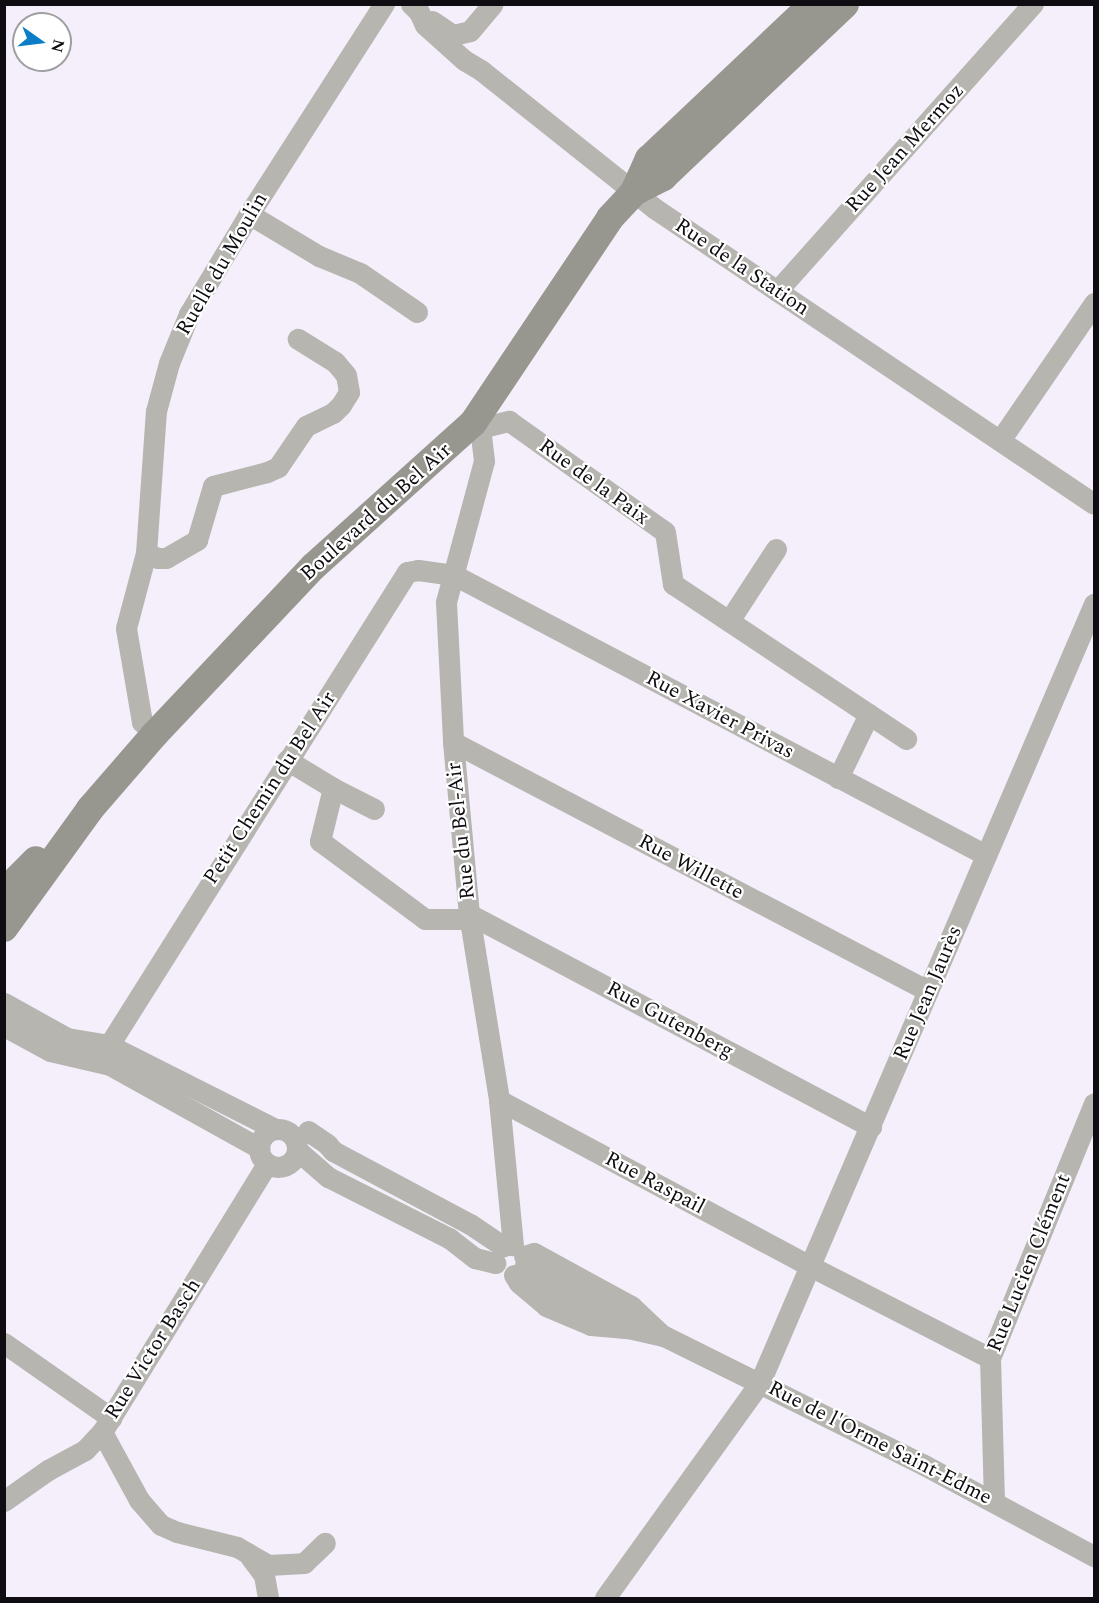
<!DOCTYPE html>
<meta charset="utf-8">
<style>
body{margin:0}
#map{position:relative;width:1099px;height:1603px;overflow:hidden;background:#f4effb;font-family:Spectral,serif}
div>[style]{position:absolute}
.street>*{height:21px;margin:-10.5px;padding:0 10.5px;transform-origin:10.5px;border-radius:10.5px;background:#b6b5b0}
.street>.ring{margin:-10.5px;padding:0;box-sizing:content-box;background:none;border:21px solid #b6b5b0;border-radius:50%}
.secondary>*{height:28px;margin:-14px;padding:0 14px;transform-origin:14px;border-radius:14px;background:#98978f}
span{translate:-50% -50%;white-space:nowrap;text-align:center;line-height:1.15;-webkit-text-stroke:4.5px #fff;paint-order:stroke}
.street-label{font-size:21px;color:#0f0d11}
.frame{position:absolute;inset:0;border:6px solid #0f0d11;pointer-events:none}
.north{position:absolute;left:12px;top:12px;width:60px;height:60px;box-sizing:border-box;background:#fff;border:2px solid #9f9ea0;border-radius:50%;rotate:104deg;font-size:16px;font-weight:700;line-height:24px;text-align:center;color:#0f0d11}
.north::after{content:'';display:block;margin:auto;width:21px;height:27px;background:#0d7dc7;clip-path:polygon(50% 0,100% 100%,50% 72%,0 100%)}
</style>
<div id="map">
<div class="street">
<div style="left:411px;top:4px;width:11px;rotate:45deg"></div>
<div style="left:419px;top:12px;width:14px;rotate:65deg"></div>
<div style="left:425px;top:25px;width:52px;rotate:41.9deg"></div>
<div style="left:464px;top:60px;width:21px;rotate:31deg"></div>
<div style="left:482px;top:71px;width:220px;rotate:38.5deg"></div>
<div style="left:654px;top:208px;width:530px;rotate:33.93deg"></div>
<div style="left:432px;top:21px;width:25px;rotate:34deg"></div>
<div style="left:453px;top:35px;width:17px;rotate:-13deg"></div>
<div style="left:470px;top:31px;width:35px;rotate:-50deg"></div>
<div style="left:249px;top:214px;width:82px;rotate:31deg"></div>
<div style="left:319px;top:256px;width:44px;rotate:22.5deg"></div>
<div style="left:360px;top:273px;width:69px;rotate:34.4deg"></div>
<div style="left:777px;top:291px;width:385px;rotate:-48.3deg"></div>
<div style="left:480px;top:428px;width:33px;rotate:83deg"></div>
<div style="left:484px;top:461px;width:146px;rotate:105.1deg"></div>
<div style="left:446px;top:602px;width:140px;rotate:87.1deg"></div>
<div style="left:453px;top:742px;width:173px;rotate:84.7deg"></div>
<div style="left:469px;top:914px;width:188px;rotate:80.8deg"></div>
<div style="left:499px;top:1100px;width:146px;rotate:84.5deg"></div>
<div style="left:480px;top:428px;width:30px;rotate:-14deg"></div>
<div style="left:509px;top:421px;width:191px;rotate:35.4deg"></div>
<div style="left:665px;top:532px;width:53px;rotate:81.3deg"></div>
<div style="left:673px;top:584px;width:280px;rotate:33.6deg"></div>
<div style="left:1001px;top:439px;width:165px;rotate:-55.6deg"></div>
<div style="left:146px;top:553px;width:142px;rotate:-86deg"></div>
<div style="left:156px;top:411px;width:50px;rotate:-74.8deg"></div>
<div style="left:169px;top:363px;width:53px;rotate:-67.8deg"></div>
<div style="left:189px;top:314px;width:117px;rotate:-59deg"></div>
<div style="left:249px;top:214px;width:250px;rotate:-57.3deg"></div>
<div style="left:729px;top:621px;width:86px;rotate:-56.9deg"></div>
<div style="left:155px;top:734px;width:18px;rotate:-137deg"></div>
<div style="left:142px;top:722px;width:95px;rotate:-99.7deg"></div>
<div style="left:126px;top:628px;width:78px;rotate:-75.1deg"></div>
<div style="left:146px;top:553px;width:13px;rotate:23deg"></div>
<div style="left:158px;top:558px;width:8px"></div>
<div style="left:166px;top:558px;width:36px;rotate:-30deg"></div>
<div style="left:197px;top:540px;width:56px;rotate:-73.5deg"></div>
<div style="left:213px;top:486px;width:56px;rotate:-14.5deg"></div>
<div style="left:267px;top:472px;width:12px;rotate:-24deg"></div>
<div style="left:278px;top:467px;width:50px;rotate:-55.7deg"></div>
<div style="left:306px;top:426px;width:30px;rotate:-26deg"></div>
<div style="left:333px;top:413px;width:11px;rotate:-45deg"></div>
<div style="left:341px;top:405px;width:15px;rotate:-58deg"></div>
<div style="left:349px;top:392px;width:17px;rotate:-100deg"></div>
<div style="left:346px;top:375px;width:17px;rotate:-130deg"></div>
<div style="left:335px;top:362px;width:44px;rotate:-148.1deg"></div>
<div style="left:453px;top:742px;width:536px;rotate:27.66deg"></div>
<div style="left:287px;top:760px;width:54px;rotate:31.3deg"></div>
<div style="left:333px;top:788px;width:55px;rotate:103.8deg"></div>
<div style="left:320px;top:841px;width:131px;rotate:36.6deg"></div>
<div style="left:425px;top:919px;width:45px"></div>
<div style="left:838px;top:778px;width:71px;rotate:-64.2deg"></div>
<div style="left:333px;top:788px;width:46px;rotate:27.1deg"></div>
<div style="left:469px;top:914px;width:455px;rotate:27.9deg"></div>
<div style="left:4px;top:1003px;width:72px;rotate:29.1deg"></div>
<div style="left:67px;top:1038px;width:43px;rotate:9.5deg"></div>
<div style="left:109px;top:1045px;width:186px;rotate:26.8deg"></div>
<div style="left:4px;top:1026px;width:52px;rotate:28.5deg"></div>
<div style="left:50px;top:1051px;width:62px;rotate:13.1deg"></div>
<div style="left:110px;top:1065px;width:171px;rotate:29.1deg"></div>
<div style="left:109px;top:1045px;width:559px;rotate:-57.79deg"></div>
<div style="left:407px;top:572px;width:11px;rotate:-10deg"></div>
<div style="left:418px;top:570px;width:36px;rotate:8deg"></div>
<div style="left:454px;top:575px;width:601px;rotate:27.76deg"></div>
<div style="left:499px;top:1100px;width:346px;rotate:28.1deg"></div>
<div style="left:804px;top:1263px;width:209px;rotate:27.1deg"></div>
<div class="ring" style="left:259px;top:1129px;width:17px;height:17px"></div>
<div style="left:308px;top:1131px;width:23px;rotate:34deg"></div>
<div style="left:327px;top:1144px;width:9px;rotate:49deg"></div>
<div style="left:333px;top:1151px;width:155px;rotate:28.1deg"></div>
<div style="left:470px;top:1224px;width:40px;rotate:34deg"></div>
<div style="left:298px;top:1151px;width:40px;rotate:41deg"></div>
<div style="left:328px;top:1177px;width:136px;rotate:26.8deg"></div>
<div style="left:449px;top:1238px;width:33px;rotate:38deg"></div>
<div style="left:475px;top:1258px;width:21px;rotate:14deg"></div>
<div style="left:524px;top:1256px;width:10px;rotate:-17deg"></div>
<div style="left:534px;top:1253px;width:111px;rotate:28.7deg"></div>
<div style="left:631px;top:1306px;width:44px;rotate:43.2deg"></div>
<div style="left:525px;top:1265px;width:33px;rotate:38deg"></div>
<div style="left:551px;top:1285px;width:81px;rotate:29.4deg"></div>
<div style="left:514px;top:1275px;width:9px;rotate:58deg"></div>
<div style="left:519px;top:1283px;width:35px;rotate:40deg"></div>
<div style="left:546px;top:1306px;width:49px;rotate:22.9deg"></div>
<div style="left:591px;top:1325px;width:37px;rotate:5deg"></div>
<div style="left:628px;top:1328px;width:37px;rotate:13deg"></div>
<div style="left:664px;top:1336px;width:290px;rotate:26.4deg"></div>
<div style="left:924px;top:1465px;width:193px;rotate:28.2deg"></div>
<div style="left:4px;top:1343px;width:131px;rotate:35deg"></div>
<div style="left:102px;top:1432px;width:77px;rotate:61.4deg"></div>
<div style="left:139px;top:1500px;width:33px;rotate:49deg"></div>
<div style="left:161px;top:1525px;width:17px;rotate:24deg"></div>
<div style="left:177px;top:1532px;width:62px;rotate:14deg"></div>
<div style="left:237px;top:1547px;width:36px;rotate:30deg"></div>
<div style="left:268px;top:1565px;width:36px;rotate:-3deg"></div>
<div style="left:304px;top:1563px;width:29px;rotate:-44deg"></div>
<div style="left:4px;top:1501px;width:54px;rotate:-35.2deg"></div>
<div style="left:48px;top:1470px;width:42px;rotate:-28.4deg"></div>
<div style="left:85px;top:1450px;width:25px;rotate:-47deg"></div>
<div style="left:102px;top:1432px;width:315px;rotate:-58.4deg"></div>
<div style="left:994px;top:1501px;width:143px;rotate:-91.6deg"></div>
<div style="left:990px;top:1358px;width:275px;rotate:-67.8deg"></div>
<div style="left:251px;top:1558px;width:21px;rotate:53deg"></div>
<div style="left:264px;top:1575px;width:23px;rotate:80deg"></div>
<div style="left:605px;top:1598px;width:266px;rotate:-54.3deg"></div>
<div style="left:760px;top:1382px;width:847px;rotate:-66.77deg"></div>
</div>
<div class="secondary">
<div style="left:634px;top:192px;width:33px;rotate:-27deg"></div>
<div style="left:663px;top:177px;width:251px;rotate:-43.5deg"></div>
<div style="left:4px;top:892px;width:45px;rotate:-45deg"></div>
<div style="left:4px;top:928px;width:147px;rotate:-54.1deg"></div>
<div style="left:90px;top:809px;width:99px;rotate:-49.1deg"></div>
<div style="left:155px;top:734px;width:231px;rotate:-46.6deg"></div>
<div style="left:314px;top:566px;width:214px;rotate:-42deg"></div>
<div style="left:473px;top:423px;width:247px;rotate:-56.2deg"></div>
<div style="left:610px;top:218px;width:35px;rotate:-47deg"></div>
<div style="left:634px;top:192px;width:36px;rotate:-66deg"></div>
<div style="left:649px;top:159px;width:226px;rotate:-43.4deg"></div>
</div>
<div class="street-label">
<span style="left:905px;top:148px;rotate:-48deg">Rue Jean Mermoz</span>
<span style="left:222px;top:264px;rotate:-60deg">Ruelle du Moulin</span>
<span style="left:742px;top:267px;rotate:34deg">Rue de la Station</span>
<span style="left:594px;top:482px;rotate:36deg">Rue de la Paix</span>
<span style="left:376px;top:512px;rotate:-42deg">Boulevard du Bel Air</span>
<span style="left:720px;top:715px;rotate:28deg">Rue Xavier Privas</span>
<span style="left:270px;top:788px;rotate:-57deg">Petit Chemin du Bel Air</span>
<span style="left:461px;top:831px;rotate:-96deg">Rue du Bel-Air</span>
<span style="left:691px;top:867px;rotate:28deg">Rue Willette</span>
<span style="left:928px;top:993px;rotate:-67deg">Rue Jean Jaurès</span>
<span style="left:670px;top:1020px;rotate:28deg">Rue Gutenberg</span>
<span style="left:655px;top:1183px;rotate:28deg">Rue Raspail</span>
<span style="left:1029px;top:1263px;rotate:-68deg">Rue Lucien Clément</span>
<span style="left:153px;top:1349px;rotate:-58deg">Rue Victor Basch</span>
<span style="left:880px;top:1443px;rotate:27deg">Rue de l'Orme Saint-Edme</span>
</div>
<div class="frame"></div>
<div class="north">N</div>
</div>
